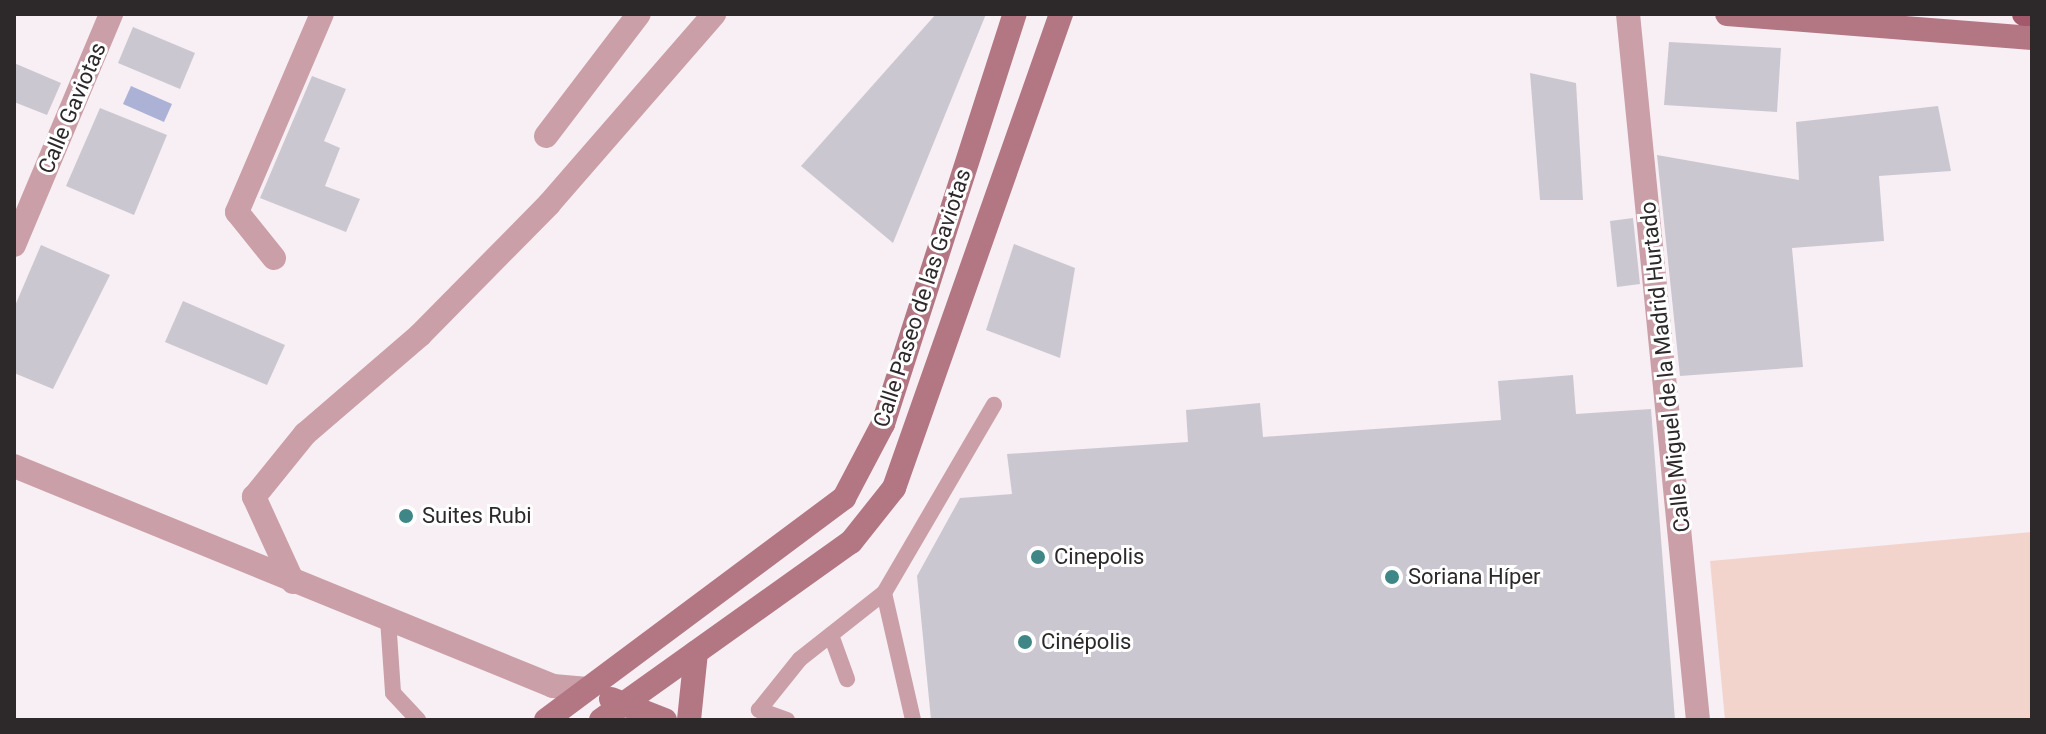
<!DOCTYPE html>
<meta charset="utf-8">
<style>
body{margin:0}
#map{position:relative;width:2046px;height:734px;overflow:hidden;background:#f8eff5;font-family:Roboto,sans-serif}
div>[style]{position:absolute}
.green>*{inset:0;background:#f2d4cd}
.water>*{inset:0;background:#acb1d6}
.building>*{inset:0;background:#cbc7d0}
.lane>*{height:16px;margin:-8px;padding:0 8px;transform-origin:8px;border-radius:8px;background:#ca9fa8}
.street>*{height:24px;margin:-12px;padding:0 12px;transform-origin:12px;border-radius:12px;background:#ca9fa8}
.secondary>*{height:24px;margin:-12px;padding:0 12px;transform-origin:12px;border-radius:12px;background:#b37784}
.primary>*{height:24px;margin:-12px;padding:0 12px;transform-origin:12px;border-radius:12px;background:#a1596b}
.dots>*{width:22px;height:22px;translate:-50% -50%;box-sizing:border-box;border:4px solid #fff;border-radius:50%}
span{translate:-50% -50%;white-space:nowrap;text-align:center;line-height:1.15;-webkit-text-stroke:6px #fff;paint-order:stroke}
.street-label{font-size:22px;color:#2d292b}
.poi-label{font-size:22px;color:#2d292b}
.left{translate:0 -50%;text-align:left}
.frame{position:absolute;inset:0;border:16px solid #2d292b;pointer-events:none}
</style>
<div id="map">
<div class="green">
<div style="clip-path:polygon(2032px 532px,2032px 720px,1725px 720px,1710px 561px)"></div>
</div>
<div class="water">
<div style="clip-path:polygon(131px 86px,172px 104px,164px 122px,123px 104px)"></div>
</div>
<div class="building">
<div style="clip-path:polygon(936px 14px,986px 14px,893px 243px,801px 166px)"></div>
<div style="clip-path:polygon(133px 27px,195px 53px,180px 89px,118px 63px)"></div>
<div style="clip-path:polygon(1669px 42px,1781px 48px,1777px 112px,1664px 105px)"></div>
<div style="clip-path:polygon(14px 63px,61px 83px,47px 115px,14px 102px)"></div>
<div style="clip-path:polygon(1530px 73px,1576px 83px,1583px 200px,1540px 200px)"></div>
<div style="clip-path:polygon(312px 76px,346px 89px,324px 141px,340px 148px,325px 186px,360px 199px,346px 232px,260px 198px)"></div>
<div style="clip-path:polygon(1938px 106px,1951px 171px,1879px 176px,1884px 241px,1792px 248px,1803px 367px,1680px 376px,1657px 155px,1799px 180px,1796px 122px)"></div>
<div style="clip-path:polygon(100px 108px,167px 135px,134px 215px,66px 186px)"></div>
<div style="clip-path:polygon(1633px 218px,1640px 284px,1617px 287px,1610px 221px)"></div>
<div style="clip-path:polygon(1014px 244px,1075px 268px,1060px 358px,986px 330px)"></div>
<div style="clip-path:polygon(41px 245px,110px 275px,53px 389px,14px 373px,14px 308px)"></div>
<div style="clip-path:polygon(183px 301px,285px 345px,267px 385px,165px 342px)"></div>
<div style="clip-path:polygon(1573px 375px,1576px 414px,1651px 409px,1675px 720px,931px 720px,917px 576px,960px 498px,1012px 494px,1007px 454px,1188px 442px,1186px 410px,1260px 403px,1263px 437px,1501px 420px,1498px 381px)"></div>
</div>
<div class="lane">
<div style="left:884px;top:593px;width:130px;rotate:77.1deg"></div>
<div style="left:388px;top:619px;width:74px;rotate:86.1deg"></div>
<div style="left:393px;top:693px;width:37px;rotate:47deg"></div>
<div style="left:831px;top:635px;width:47px;rotate:70deg"></div>
<div style="left:787px;top:720px;width:30px;rotate:-160deg"></div>
<div style="left:759px;top:710px;width:65px;rotate:-51.2deg"></div>
<div style="left:800px;top:659px;width:107px;rotate:-38.2deg"></div>
<div style="left:884px;top:593px;width:218px;rotate:-59.7deg"></div>
</div>
<div class="street">
<div style="left:1628px;top:14px;width:709px;rotate:84.34deg"></div>
<div style="left:546px;top:136px;width:153px;rotate:-52.7deg"></div>
<div style="left:14px;top:245px;width:251px;rotate:-67.2deg"></div>
<div style="left:274px;top:258px;width:59px;rotate:-128.8deg"></div>
<div style="left:237px;top:212px;width:215px;rotate:-66.8deg"></div>
<div style="left:14px;top:466px;width:582px;rotate:22.2deg"></div>
<div style="left:553px;top:686px;width:32px;rotate:5deg"></div>
<div style="left:293px;top:582px;width:94px;rotate:-114.6deg"></div>
<div style="left:254px;top:497px;width:81px;rotate:-51deg"></div>
<div style="left:305px;top:434px;width:152px;rotate:-40.7deg"></div>
<div style="left:420px;top:335px;width:184px;rotate:-45.4deg"></div>
<div style="left:549px;top:204px;width:252px;rotate:-49deg"></div>
</div>
<div class="secondary">
<div style="left:1727px;top:14px;width:306px;rotate:4.5deg"></div>
<div style="left:611px;top:699px;width:58px;rotate:21.3deg"></div>
<div style="left:546px;top:720px;width:372px;rotate:-36.7deg"></div>
<div style="left:844px;top:498px;width:84px;rotate:-62.2deg"></div>
<div style="left:883px;top:424px;width:431px;rotate:-72.2deg"></div>
<div style="left:601px;top:720px;width:307px;rotate:-35.5deg"></div>
<div style="left:851px;top:542px;width:69px;rotate:-51.5deg"></div>
<div style="left:894px;top:488px;width:503px;rotate:-70.59deg"></div>
<div style="left:689px;top:720px;width:68px;rotate:-84.1deg"></div>
</div>
<div class="primary">
<div style="left:2024px;top:14px;width:8px"></div>
</div>
<div class="dots">
<div style="left:406px;top:516px;background:#3f8786"></div>
<div style="left:1038px;top:557px;background:#3f8786"></div>
<div style="left:1392px;top:577px;background:#3f8786"></div>
<div style="left:1025px;top:642px;background:#3f8786"></div>
</div>
<div class="street-label">
<span style="left:72px;top:108px;rotate:-67deg">Calle Gaviotas</span>
<span style="left:922px;top:298px;rotate:-72deg">Calle Paseo de las Gaviotas</span>
<span style="left:1665px;top:367px;rotate:-96deg">Calle Miguel de la Madrid Hurtado</span>
</div>
<div class="poi-label">
<span class="left" style="left:422px;top:516px">Suites Rubi</span>
<span class="left" style="left:1054px;top:557px">Cinepolis</span>
<span class="left" style="left:1408px;top:577px">Soriana Híper</span>
<span class="left" style="left:1041px;top:642px">Cinépolis</span>
</div>
<div class="frame"></div>
</div>
